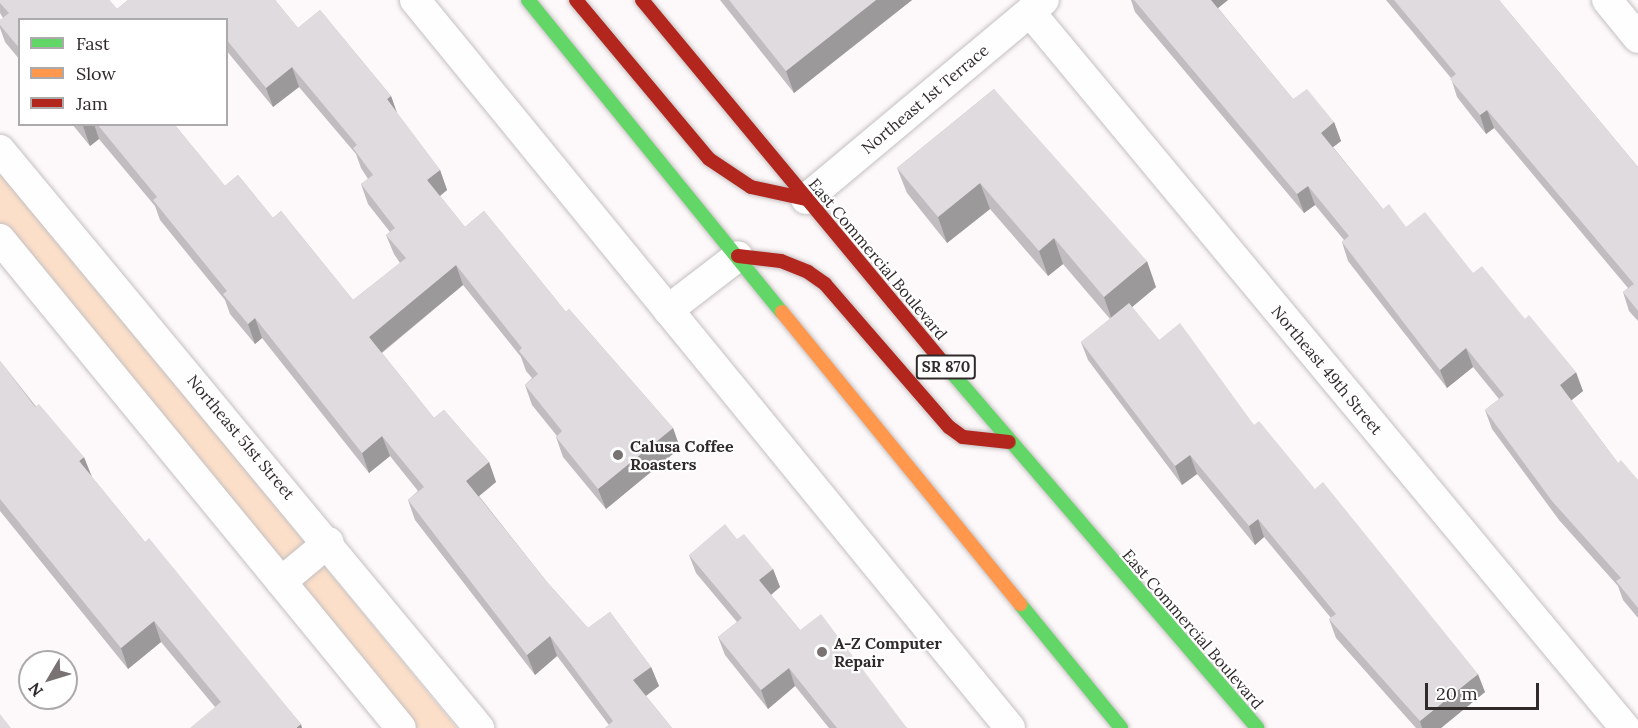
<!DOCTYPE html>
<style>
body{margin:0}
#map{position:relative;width:1638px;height:728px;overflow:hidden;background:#fdf8f9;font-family:Lora,serif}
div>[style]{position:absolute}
.green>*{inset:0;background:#fcdfc9}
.roads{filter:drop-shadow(0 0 2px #c5c0c1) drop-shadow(0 0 2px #c5c0c1)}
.street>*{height:30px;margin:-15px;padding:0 15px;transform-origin:15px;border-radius:15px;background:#fffefe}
.fast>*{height:14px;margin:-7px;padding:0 7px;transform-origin:7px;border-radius:7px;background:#63d668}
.slow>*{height:14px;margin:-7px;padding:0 7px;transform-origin:7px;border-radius:7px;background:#ff974d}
.jam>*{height:14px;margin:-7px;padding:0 7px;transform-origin:7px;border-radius:7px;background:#b3261e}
.wall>*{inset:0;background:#c0bcbf}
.shaded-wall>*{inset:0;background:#9c999b}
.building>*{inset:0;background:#dfdbde}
.dots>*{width:16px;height:16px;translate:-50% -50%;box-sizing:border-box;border:3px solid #fff;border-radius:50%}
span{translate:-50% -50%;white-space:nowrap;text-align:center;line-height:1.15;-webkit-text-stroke:4.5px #fff;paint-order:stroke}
.shield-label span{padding:2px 4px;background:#fff;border:2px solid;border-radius:4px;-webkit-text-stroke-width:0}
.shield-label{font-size:15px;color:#302a2b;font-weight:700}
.street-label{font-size:16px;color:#302a2b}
.poi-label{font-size:16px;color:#302a2b;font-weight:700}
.left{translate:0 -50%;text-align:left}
.legend{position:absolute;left:18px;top:18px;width:210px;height:108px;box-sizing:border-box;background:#fff;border:2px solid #acaaaa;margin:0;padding:8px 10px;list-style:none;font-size:18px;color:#302a2b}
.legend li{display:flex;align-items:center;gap:12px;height:30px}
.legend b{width:30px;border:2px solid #acaaaa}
.north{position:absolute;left:18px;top:650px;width:60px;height:60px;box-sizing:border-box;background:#fff;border:2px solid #acaaaa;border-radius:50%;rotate:232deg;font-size:16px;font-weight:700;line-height:24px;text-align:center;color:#302a2b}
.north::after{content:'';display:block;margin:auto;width:21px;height:27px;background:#787273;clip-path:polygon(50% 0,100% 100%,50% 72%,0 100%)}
.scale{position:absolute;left:1425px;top:683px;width:114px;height:27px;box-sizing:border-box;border:3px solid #302a2b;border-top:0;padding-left:8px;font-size:18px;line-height:21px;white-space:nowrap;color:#302a2b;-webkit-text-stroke:4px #fff;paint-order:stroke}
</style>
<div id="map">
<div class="green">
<div style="clip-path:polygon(0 170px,457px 728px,416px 728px,0 225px)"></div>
</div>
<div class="roads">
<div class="street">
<div style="left:415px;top:0;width:940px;rotate:50.74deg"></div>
<div style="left:1607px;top:0;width:49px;rotate:50.8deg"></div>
<div style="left:1030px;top:12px;width:931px;rotate:50.27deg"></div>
<div style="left:0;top:150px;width:751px;rotate:50.35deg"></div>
<div style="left:806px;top:199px;width:310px;rotate:-39.9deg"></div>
<div style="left:0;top:239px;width:632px;rotate:50.65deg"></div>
<div style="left:668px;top:310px;width:88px;rotate:-37.6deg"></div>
<div style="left:281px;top:582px;width:62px;rotate:-39.8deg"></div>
</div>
<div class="fast">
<div style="left:528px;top:0;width:402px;rotate:50.9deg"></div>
<div style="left:947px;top:367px;width:476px;rotate:49.3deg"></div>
<div style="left:1020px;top:604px;width:160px;rotate:50.8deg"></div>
</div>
<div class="slow">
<div style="left:782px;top:312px;width:377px;rotate:50.8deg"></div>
</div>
<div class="jam">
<div style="left:576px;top:0;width:207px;rotate:50.1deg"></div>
<div style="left:709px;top:159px;width:50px;rotate:33.7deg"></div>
<div style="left:751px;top:187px;width:56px;rotate:12.3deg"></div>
<div style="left:642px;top:0;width:477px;rotate:50.3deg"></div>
<div style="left:738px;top:256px;width:43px;rotate:6.6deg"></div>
<div style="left:781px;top:261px;width:29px;rotate:22deg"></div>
<div style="left:808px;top:272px;width:21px;rotate:35deg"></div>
<div style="left:825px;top:284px;width:189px;rotate:49.1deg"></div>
<div style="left:949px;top:427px;width:17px;rotate:36deg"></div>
<div style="left:963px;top:437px;width:46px;rotate:6.2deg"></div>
</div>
</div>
<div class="wall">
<div style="clip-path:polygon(0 0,109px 0,117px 9px,128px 0,275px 0,298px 28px,320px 10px,391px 96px,397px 113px,440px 170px,447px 190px,440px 196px,465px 227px,484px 211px,566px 312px,569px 309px,673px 428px,680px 448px,606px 509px,563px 457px,556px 437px,557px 436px,532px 405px,525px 385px,532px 378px,526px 371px,521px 357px,463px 285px,382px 353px,434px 418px,444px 410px,489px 462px,496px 482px,479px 496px,547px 582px,588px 628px,610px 612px,651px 667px,659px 686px,646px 696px,672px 728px,605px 728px,609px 725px,557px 656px,535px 675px,415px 520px,408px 500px,418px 491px,390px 456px,369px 473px,262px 338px,255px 344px,230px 314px,225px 300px,160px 220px,155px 206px,99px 139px,90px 146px,72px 124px,174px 124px,225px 186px,238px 175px,273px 218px,281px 211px,353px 300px,400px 263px,394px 254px,386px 235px,390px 232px,368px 204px,361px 184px,368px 179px,361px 168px,356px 154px,299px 87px,273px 107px,226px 50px,226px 20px,20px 20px,20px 60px,5px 42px,0 28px,0 20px,3px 18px,0 13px)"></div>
<div style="clip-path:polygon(720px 0,912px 0,794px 93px)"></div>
<div style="clip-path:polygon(1131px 0,1228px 0,1218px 8px,1293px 99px,1334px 122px,1341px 141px,1333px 147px,1383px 209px,1406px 227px,1473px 273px,1583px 391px,1571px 400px,1618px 463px,1638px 480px,1638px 618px,1623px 600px,1618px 586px,1559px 520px,1492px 429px,1485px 410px,1499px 399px,1473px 367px,1447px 388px,1348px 261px,1342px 242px,1344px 240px,1315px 205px,1304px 213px,1135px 12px)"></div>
<div style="clip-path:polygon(1386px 0,1499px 0,1638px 167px,1638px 321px,1629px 311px,1623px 292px,1628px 288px,1494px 128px,1486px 134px,1457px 97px,1451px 78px)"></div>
<div style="clip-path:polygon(994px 89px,1156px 287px,1132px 307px,1159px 340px,1254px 425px,1485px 692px,1441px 728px,1416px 728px,1336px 638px,1329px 619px,1331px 618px,1264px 537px,1255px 545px,1197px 474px,1182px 485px,1088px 360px,1081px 342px,1110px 319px,1063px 264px,1048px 276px,990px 209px,947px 243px,907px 193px,897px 168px)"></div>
<div style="clip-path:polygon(0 361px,92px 477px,145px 542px,301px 724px,215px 707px,161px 642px,128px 669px,0 511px)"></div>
<div style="clip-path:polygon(689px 555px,773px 569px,780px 587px,771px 595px,800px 630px,907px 728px,829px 728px,795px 686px,768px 709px,725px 655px,718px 637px,737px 622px,696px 573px)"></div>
</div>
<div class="shaded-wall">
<div style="clip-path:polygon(876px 0,912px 0,794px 93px,786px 71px)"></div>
<div style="clip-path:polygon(1208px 0,1228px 0,1213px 12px)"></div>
<div style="clip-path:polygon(292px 67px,299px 87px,273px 107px,266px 88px)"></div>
<div style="clip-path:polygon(391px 96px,398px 116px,387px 99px)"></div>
<div style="clip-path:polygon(1487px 110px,1494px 128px,1486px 134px,1480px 115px)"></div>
<div style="clip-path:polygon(1334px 122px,1341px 141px,1328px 151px,1321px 133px)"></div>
<div style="clip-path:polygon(85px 124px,94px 124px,99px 139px,90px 146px,83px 126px)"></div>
<div style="clip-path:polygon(440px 170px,447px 190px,435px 200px,427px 180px)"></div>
<div style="clip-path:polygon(980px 183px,990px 209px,947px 243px,938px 217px)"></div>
<div style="clip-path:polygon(1308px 186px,1315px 205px,1304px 213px,1297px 194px)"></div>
<div style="clip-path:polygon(1054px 238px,1063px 264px,1048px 276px,1039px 251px)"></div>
<div style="clip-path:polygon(1147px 261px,1156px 287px,1113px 323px,1104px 297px)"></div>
<div style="clip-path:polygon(456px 265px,463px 285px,376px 357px,369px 337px)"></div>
<div style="clip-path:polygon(255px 318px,262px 338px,255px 344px,248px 324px)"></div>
<div style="clip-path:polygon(1466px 348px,1473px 367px,1447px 388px,1440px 370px)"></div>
<div style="clip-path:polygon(1576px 372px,1583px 391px,1567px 404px,1560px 385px)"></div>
<div style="clip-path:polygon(673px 428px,680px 448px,606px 509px,598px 489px)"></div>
<div style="clip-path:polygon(382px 436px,390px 456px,369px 473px,362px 453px)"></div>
<div style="clip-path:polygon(1190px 455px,1197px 474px,1182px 485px,1175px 466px)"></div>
<div style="clip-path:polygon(84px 457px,92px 477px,79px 461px)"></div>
<div style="clip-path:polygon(489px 462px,496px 482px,473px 501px,466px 481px)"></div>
<div style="clip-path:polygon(1258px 519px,1264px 537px,1255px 545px,1249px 526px)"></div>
<div style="clip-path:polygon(773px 569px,780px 587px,766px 599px,759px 580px)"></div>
<div style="clip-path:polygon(154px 621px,161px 642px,128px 669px,121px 648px)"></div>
<div style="clip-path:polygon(550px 636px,557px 656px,535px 675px,527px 655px)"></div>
<div style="clip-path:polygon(651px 667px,659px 686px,640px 700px,633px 680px)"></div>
<div style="clip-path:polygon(789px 668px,795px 686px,768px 709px,761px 690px)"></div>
<div style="clip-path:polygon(1478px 674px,1485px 692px,1441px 728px,1422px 728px,1420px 721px)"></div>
<div style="clip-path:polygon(301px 724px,302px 728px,297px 728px,297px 727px)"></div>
</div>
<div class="building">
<div style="clip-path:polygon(0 0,109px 0,117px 9px,128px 0,275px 0,298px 28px,320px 10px,391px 96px,387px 99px,440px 170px,427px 180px,465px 227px,484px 211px,566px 312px,569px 309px,673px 428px,598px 489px,556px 437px,562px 431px,525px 385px,538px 374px,519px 351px,522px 348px,456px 265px,369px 337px,434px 418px,444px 410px,489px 462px,466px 481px,547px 582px,588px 628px,610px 612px,651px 667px,633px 680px,672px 728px,605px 728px,613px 721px,550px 636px,527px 655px,408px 500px,424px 487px,382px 436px,362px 453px,255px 318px,248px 324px,223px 294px,227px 291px,153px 200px,157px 197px,97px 124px,174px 124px,225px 186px,238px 175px,273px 218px,281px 211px,353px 300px,406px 258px,386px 235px,395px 228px,361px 184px,373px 175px,353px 148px,357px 145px,292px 67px,266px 88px,226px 39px,226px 20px,20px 20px,20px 49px,0 25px,0 20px,9px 13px,0 3px)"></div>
<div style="clip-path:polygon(729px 0,876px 0,786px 71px)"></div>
<div style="clip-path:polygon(1134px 0,1211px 0,1293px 99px,1307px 89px,1334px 122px,1321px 133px,1383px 209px,1389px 204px,1406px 227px,1425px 212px,1473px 273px,1482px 266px,1525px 319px,1529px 315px,1576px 372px,1560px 385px,1618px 463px,1621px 460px,1638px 480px,1638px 608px,1616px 581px,1621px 578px,1552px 501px,1485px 410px,1504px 395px,1466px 348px,1440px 370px,1342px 242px,1349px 236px,1308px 186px,1297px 194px)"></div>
<div style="clip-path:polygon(1394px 0,1499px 0,1638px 167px,1638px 311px,1623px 292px,1634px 284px,1487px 110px,1480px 115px,1450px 79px,1456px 74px)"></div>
<div style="clip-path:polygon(994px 89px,1147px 261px,1104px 297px,1054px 238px,1039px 251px,980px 183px,938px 217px,897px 168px)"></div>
<div style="clip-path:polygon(1129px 303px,1159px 340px,1180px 323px,1254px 425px,1259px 421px,1315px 489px,1323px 482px,1478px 674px,1420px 721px,1329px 619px,1336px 614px,1258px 519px,1249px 526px,1190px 455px,1175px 466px,1081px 342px)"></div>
<div style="clip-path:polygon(0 361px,35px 407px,39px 404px,84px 457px,79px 461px,145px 542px,149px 538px,301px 724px,297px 727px,297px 728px,190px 728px,221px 702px,154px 621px,121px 648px,0 499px)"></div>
<div style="clip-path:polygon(725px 524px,737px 539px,744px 534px,773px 569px,759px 580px,800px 630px,821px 614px,907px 728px,837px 728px,789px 668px,761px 690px,718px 637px,742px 618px,689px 555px)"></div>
<div style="clip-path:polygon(0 714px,11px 728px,0 728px)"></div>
</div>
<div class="dots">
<div style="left:618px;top:455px;background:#787273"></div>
<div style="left:822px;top:652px;background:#787273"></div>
</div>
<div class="shield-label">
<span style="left:946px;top:367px">SR 870</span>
</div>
<div class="street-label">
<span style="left:925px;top:99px;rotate:-40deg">Northeast 1st Terrace</span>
<span style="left:878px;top:259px;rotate:50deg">East Commercial Boulevard</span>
<span style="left:1327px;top:370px;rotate:50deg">Northeast 49th Street</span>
<span style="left:241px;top:437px;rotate:50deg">Northeast 51st Street</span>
<span style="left:1193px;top:629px;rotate:49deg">East Commercial Boulevard</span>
</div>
<div class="poi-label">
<span class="left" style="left:630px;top:455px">Calusa Coffee<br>Roasters</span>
<span class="left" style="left:834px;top:652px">A-Z Computer<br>Repair</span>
</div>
<ul class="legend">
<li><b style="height:8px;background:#63d668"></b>Fast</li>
<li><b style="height:8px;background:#ff974d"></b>Slow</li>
<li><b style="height:8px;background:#b3261e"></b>Jam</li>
</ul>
<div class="north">N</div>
<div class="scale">20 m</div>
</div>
